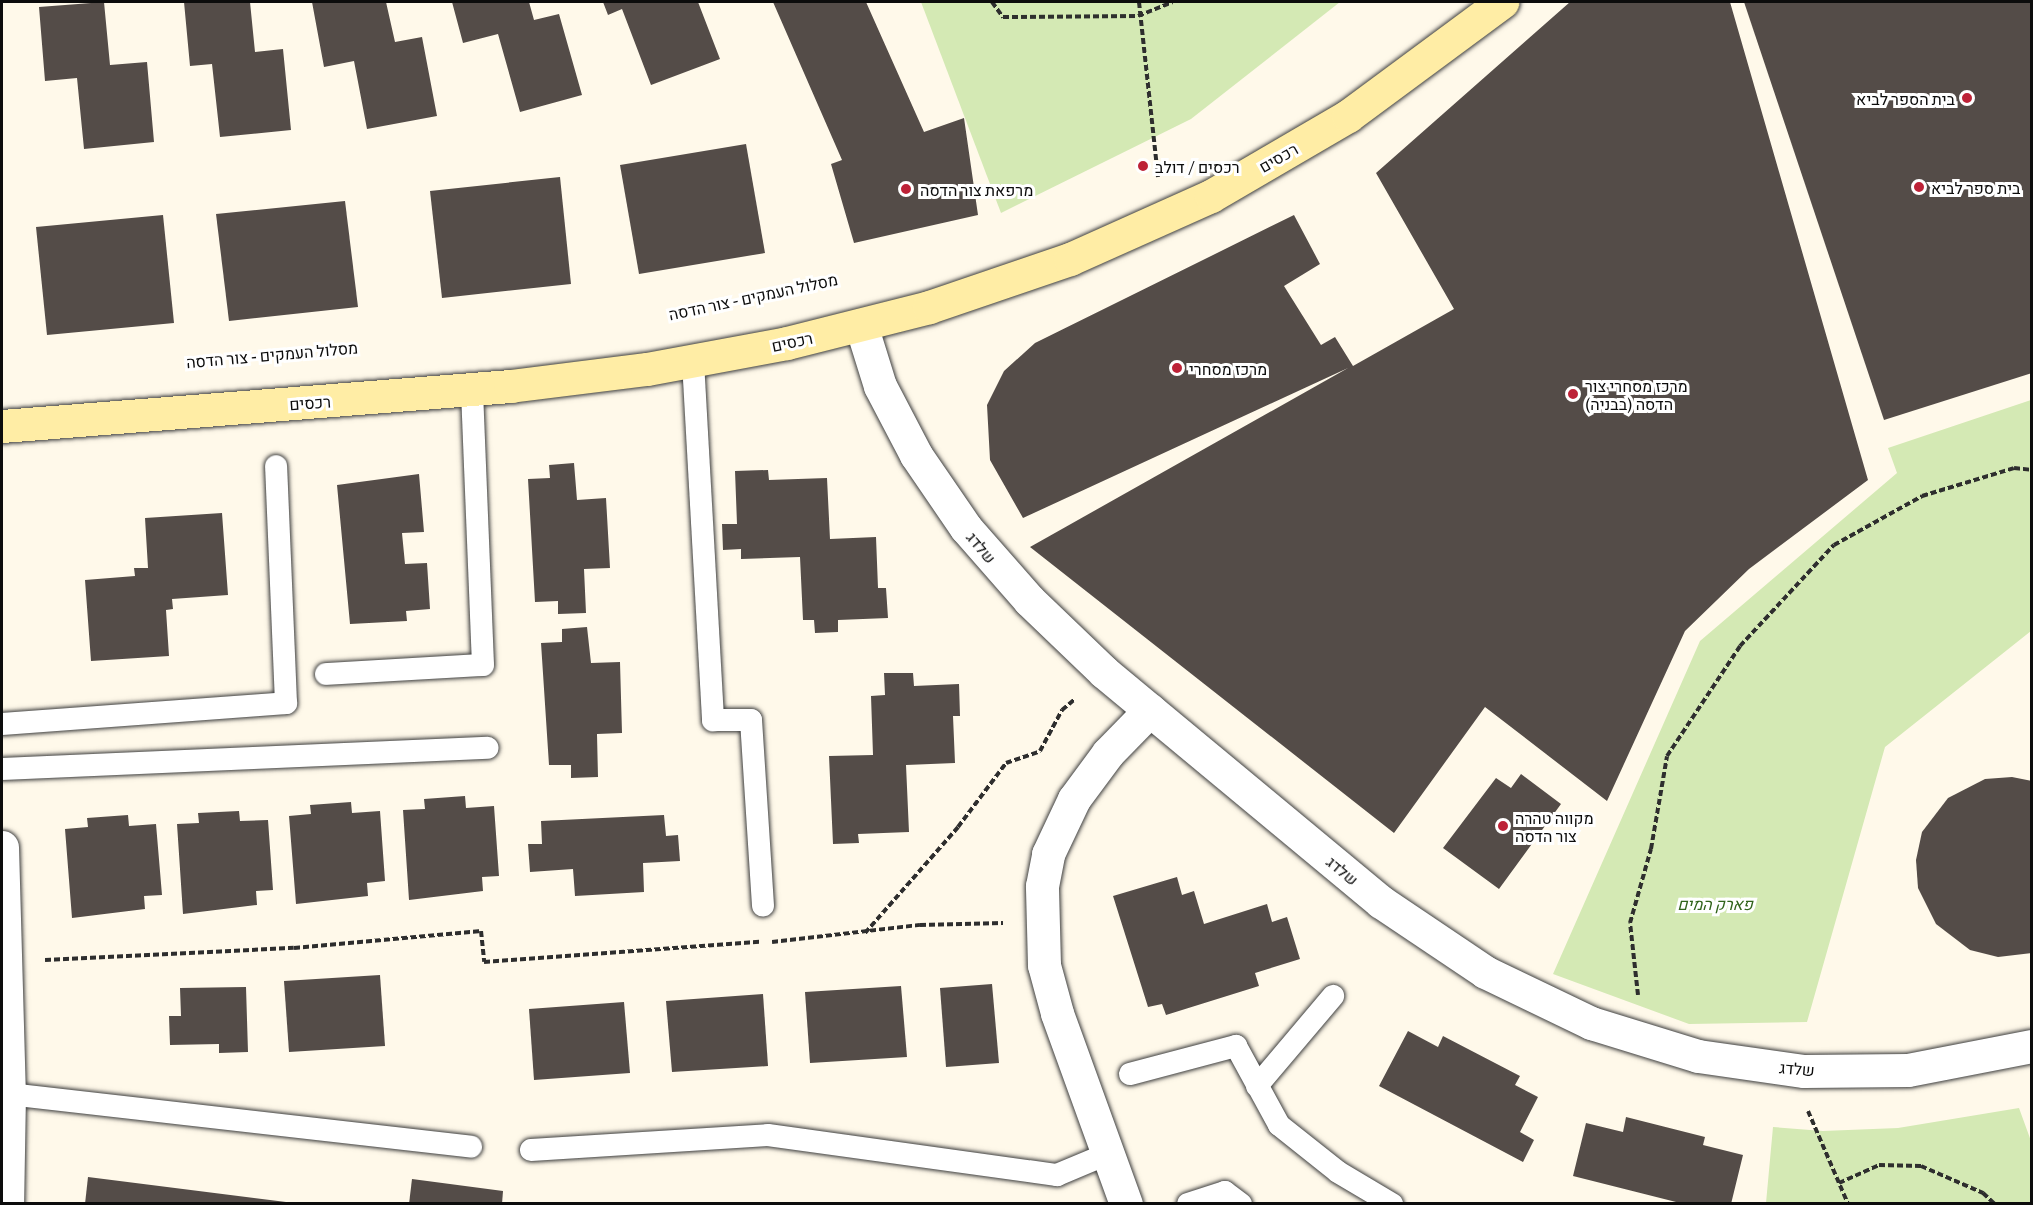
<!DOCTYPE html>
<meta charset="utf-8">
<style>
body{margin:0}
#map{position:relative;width:2033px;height:1205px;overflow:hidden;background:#fff9ea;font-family:Literata,Heebo,serif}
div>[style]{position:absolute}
.green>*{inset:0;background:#d4e9b4}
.building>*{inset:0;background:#544c48}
.path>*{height:4px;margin-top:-2px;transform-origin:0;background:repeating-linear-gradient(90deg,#2e2e2e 0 6px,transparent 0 9px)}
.roads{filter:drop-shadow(0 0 2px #3f3f3f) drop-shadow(0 0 2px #3f3f3f)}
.lane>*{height:22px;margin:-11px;padding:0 11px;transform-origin:11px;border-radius:11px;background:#fff}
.street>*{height:33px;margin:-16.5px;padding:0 16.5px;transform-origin:16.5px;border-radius:16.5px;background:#fff}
.secondary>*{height:33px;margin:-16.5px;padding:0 16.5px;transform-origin:16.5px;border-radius:16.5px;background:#ffeda5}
.dots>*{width:16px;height:16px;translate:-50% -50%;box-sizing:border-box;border:3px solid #fff;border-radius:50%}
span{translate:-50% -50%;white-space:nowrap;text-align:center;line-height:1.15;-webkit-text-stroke:6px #fff;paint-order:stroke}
.poi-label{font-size:16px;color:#0c0c0c}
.right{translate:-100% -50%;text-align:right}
.left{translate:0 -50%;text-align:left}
.street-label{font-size:16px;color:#0c0c0c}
.park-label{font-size:16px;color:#31641b;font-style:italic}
.frame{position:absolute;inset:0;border:3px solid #0c0c0c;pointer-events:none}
</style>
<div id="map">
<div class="green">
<div style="clip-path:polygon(921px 2px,1340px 2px,1191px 119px,1001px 213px)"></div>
<div style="clip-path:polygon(2031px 400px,2031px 631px,1885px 747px,1807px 1022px,1689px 1024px,1553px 974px,1700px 641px,1897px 473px,1888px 448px)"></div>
<div style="clip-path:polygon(2019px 1108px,2031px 1141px,2031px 1203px,1766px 1203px,1773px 1127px,1823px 1131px,1898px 1128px)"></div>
</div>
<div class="building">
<div style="clip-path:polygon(104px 2px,110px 65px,147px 62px,154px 142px,84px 149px,77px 78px,45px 81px,39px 7px)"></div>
<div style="clip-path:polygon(184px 2px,250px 2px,255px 52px,283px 49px,291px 130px,220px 137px,212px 64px,190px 66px)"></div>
<div style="clip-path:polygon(312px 2px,386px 2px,395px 42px,422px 37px,437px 116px,367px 129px,354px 61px,324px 67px)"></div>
<div style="clip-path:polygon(452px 2px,529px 2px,534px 20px,559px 14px,582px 95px,520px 112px,498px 34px,463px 43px)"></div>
<div style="clip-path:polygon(603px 2px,698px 2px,720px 59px,651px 85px,622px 9px,608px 15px)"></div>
<div style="clip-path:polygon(773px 2px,866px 2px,924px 132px,964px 118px,978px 215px,854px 243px,831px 164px,842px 160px)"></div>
<div style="clip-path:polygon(1570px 2px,1730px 2px,1868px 480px,1749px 569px,1685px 631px,1607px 801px,1485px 707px,1394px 833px,1030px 547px,1348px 368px,1023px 518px,990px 460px,987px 405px,1004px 371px,1035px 343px,1294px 215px,1320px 264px,1284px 286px,1321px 345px,1335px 337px,1353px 366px,1454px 309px,1376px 173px)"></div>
<div style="clip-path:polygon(1744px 2px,2032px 2px,2032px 373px,1884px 420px)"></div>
<div style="clip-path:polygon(746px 144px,765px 253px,639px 274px,620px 165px)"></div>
<div style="clip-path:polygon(560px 177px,571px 284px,442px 298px,430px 191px)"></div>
<div style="clip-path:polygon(345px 201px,358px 307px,229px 321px,216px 214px)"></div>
<div style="clip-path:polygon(163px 215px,174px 323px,47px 335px,36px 227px)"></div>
<div style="clip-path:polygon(574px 463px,577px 500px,606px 498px,610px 568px,584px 569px,586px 613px,558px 614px,558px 601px,535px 602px,528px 479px,550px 478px,549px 465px)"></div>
<div style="clip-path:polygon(768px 470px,769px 480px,827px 478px,830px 539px,876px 537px,878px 588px,886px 588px,888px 618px,838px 620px,838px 632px,815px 633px,814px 620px,803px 620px,800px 557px,741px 559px,741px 549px,723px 550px,722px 524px,737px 524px,735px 471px)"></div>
<div style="clip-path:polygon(419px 474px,424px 532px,402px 533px,405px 564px,427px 563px,430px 609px,406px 611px,407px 621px,350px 624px,337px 485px)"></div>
<div style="clip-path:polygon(222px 513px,228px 595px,172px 599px,173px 609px,166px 610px,169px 656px,91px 661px,85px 580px,135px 576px,134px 568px,148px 568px,145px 518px)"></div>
<div style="clip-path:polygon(587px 627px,591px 663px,620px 662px,622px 733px,597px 734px,598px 777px,571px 778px,571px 765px,549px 765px,541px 643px,562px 642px,562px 629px)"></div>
<div style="clip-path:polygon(884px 673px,913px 673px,914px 686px,959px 684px,960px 716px,953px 716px,955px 763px,906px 765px,909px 832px,858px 834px,859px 843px,833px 844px,829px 756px,873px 755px,871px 696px,885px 695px)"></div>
<div style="clip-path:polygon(1521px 774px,1561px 804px,1499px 889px,1443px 848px,1496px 778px,1511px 788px)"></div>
<div style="clip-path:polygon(2012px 777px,2032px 781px,2032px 953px,1998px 957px,1970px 950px,1936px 924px,1918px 888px,1916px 860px,1922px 832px,1948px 798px,1985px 779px)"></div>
<div style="clip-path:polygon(465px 796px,466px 808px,494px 806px,499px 876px,482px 877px,483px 891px,409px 900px,403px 810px,425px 809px,424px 799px)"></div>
<div style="clip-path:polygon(351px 802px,352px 813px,380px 811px,385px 881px,367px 883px,368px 896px,296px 904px,289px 816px,311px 814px,310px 805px)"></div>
<div style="clip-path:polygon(239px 811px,240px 821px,268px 820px,273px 890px,256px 891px,257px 905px,183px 914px,177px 824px,199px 823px,198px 813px)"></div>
<div style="clip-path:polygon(128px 815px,129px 826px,156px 824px,162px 895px,144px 896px,145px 909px,72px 918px,65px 829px,88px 827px,87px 818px)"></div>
<div style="clip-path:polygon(664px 815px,666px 836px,678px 835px,680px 861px,643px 863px,644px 892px,575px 896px,573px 869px,530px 872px,528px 844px,542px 844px,541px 821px)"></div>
<div style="clip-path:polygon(1177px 877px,1182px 895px,1194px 891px,1204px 924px,1267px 904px,1272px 922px,1287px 917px,1300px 959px,1255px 973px,1259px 986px,1166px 1015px,1162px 1004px,1148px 1007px,1113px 896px)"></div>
<div style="clip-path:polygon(380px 975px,385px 1046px,289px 1052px,284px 981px)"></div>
<div style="clip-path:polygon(992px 984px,999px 1063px,946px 1067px,940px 988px)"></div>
<div style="clip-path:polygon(901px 986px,907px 1057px,810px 1063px,805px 992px)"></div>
<div style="clip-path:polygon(246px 987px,248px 1052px,219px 1053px,219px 1044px,170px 1045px,169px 1016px,181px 1016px,180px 988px)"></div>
<div style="clip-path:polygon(763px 994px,768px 1066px,672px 1072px,666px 1001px)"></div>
<div style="clip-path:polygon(624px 1002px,630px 1073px,534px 1080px,529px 1009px)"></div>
<div style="clip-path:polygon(1408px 1031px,1438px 1047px,1443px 1036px,1520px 1076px,1515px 1085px,1538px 1097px,1520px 1132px,1534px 1140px,1523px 1162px,1379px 1086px)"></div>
<div style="clip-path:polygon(1626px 1117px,1705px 1137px,1703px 1145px,1743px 1155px,1731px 1204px,1684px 1204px,1573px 1176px,1586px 1123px,1623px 1132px)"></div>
<div style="clip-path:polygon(88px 1177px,286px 1202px,286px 1204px,85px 1204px)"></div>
<div style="clip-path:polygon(412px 1179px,503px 1191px,502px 1204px,409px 1204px)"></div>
</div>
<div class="path">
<div style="left:992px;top:2px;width:19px;rotate:54deg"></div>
<div style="left:1003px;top:17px;width:135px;rotate:-0.4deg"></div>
<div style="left:1138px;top:16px;width:37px;rotate:-22deg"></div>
<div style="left:1139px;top:2px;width:176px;rotate:83.8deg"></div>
<div style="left:865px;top:933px;width:141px;rotate:-48.7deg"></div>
<div style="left:958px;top:827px;width:80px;rotate:-53.1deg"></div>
<div style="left:1006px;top:763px;width:36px;rotate:-19deg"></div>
<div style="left:1040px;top:751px;width:47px;rotate:-61.8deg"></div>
<div style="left:1062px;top:710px;width:17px;rotate:-40deg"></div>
<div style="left:772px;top:942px;width:149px;rotate:-6.6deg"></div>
<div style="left:920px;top:925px;width:83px;rotate:-1.4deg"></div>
<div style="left:45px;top:960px;width:249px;rotate:-2.8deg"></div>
<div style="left:294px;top:948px;width:188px;rotate:-5.2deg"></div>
<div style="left:481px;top:931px;width:31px;rotate:84deg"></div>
<div style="left:484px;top:962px;width:276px;rotate:-4.2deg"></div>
<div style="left:1638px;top:995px;width:72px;rotate:-96.3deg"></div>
<div style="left:1630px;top:923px;width:77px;rotate:-74.2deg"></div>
<div style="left:1651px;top:849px;width:94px;rotate:-80.2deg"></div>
<div style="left:1667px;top:756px;width:132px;rotate:-56.4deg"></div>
<div style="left:1740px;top:646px;width:138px;rotate:-47.1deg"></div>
<div style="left:1834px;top:545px;width:101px;rotate:-29.1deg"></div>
<div style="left:1922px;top:496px;width:96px;rotate:-16.9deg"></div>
<div style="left:2014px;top:468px;width:18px;rotate:6deg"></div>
<div style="left:1808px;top:1111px;width:101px;rotate:66.7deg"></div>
<div style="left:1839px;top:1183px;width:44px;rotate:-24.2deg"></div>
<div style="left:1879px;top:1165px;width:42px;rotate:1.4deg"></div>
<div style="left:1921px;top:1166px;width:68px;rotate:23.5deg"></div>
<div style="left:1983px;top:1193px;width:16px;rotate:43deg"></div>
</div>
<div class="roads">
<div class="lane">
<div style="left:693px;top:361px;width:360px;rotate:86.8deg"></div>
<div style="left:713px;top:720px;width:38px"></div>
<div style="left:751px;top:720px;width:186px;rotate:86.3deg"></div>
<div style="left:326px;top:674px;width:157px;rotate:-3.3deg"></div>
<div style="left:483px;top:665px;width:276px;rotate:-92.3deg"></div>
<div style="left:2px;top:724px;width:285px;rotate:-4.2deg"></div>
<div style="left:286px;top:703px;width:237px;rotate:-92.4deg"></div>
<div style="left:2px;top:769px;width:486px;rotate:-2.5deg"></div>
<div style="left:1130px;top:1074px;width:110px;rotate:-14.8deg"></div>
<div style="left:1236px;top:1046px;width:90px;rotate:61.4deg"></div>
<div style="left:1279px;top:1125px;width:75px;rotate:38.5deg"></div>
<div style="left:1338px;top:1172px;width:63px;rotate:30.7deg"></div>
<div style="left:1257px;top:1086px;width:118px;rotate:-49.8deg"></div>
<div style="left:9px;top:1094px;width:465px;rotate:6.5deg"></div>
<div style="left:531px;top:1150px;width:237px;rotate:-3.6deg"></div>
<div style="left:768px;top:1135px;width:292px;rotate:7.9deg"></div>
<div style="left:1057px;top:1175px;width:54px;rotate:-22.8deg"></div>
<div style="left:1188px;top:1204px;width:39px;rotate:-18deg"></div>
<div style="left:1225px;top:1192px;width:20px;rotate:37deg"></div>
</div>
<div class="street">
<div style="left:861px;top:325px;width:64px;rotate:72.7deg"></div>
<div style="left:880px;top:386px;width:78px;rotate:62.4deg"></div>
<div style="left:916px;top:455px;width:88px;rotate:55.6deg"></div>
<div style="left:966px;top:528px;width:96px;rotate:48.8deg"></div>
<div style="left:1029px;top:600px;width:104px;rotate:43.8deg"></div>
<div style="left:1104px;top:672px;width:360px;rotate:39.7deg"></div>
<div style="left:1381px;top:902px;width:125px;rotate:33.9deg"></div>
<div style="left:1485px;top:972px;width:118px;rotate:25.7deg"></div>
<div style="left:1591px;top:1023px;width:112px;rotate:17.1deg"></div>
<div style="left:1698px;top:1056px;width:107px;rotate:8.1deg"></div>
<div style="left:1804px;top:1071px;width:104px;rotate:-0.6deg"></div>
<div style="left:1908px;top:1070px;width:126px;rotate:-11deg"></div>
<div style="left:2px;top:847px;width:247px;rotate:88.4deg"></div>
<div style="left:9px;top:1094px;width:110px;rotate:91deg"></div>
<div style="left:1126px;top:1204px;width:203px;rotate:-109.9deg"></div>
<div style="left:1057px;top:1013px;width:50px;rotate:-105.2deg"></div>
<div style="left:1044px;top:965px;width:79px;rotate:-91.5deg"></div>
<div style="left:1042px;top:886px;width:33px;rotate:-79deg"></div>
<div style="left:1048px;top:854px;width:61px;rotate:-64.7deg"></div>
<div style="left:1074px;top:799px;width:57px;rotate:-53.5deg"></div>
<div style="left:1108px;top:753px;width:60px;rotate:-45.7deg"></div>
</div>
<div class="secondary">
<div style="left:2px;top:426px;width:510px;rotate:-4.5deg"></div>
<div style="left:510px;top:386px;width:138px;rotate:-7.1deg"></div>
<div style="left:647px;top:369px;width:142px;rotate:-10.5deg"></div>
<div style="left:787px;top:343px;width:146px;rotate:-14.2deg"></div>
<div style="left:929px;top:307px;width:149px;rotate:-18.8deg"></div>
<div style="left:1070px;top:259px;width:154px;rotate:-24.1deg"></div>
<div style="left:1211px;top:196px;width:159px;rotate:-30.3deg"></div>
<div style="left:1348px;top:116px;width:192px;rotate:-36.5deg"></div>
</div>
</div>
<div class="dots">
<div style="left:1967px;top:98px;background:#bd2237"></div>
<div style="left:1143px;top:166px;background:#bd2237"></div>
<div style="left:1919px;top:187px;background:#bd2237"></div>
<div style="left:906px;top:189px;background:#bd2237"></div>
<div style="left:1177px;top:368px;background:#bd2237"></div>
<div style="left:1573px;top:394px;background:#bd2237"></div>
<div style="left:1503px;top:826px;background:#bd2237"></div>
</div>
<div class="poi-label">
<span class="right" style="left:1955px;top:98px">בית הספר לביא</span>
<span class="left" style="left:1155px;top:166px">רכסים / דולב</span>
<span class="left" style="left:1931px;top:187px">בית ספר לביא</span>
<span class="left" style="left:920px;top:189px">מרפאת צור הדסה</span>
<span class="left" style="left:1189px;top:368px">מרכז מסחרי</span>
<span class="left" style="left:1585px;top:394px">מרכז מסחרי צור<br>הדסה (בבניה)</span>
<span class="left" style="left:1515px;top:826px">מקווה טהרה<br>צור הדסה</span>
</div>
<div class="street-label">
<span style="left:1278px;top:157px;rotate:-30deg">רכסים</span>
<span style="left:753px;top:296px;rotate:-12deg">מסלול העמקים - צור הדסה</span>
<span style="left:792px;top:341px;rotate:-12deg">רכסים</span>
<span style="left:272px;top:354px;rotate:-5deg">מסלול העמקים - צור הדסה</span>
<span style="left:310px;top:402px;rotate:-4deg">רכסים</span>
<span style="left:982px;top:547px;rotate:50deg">שלדג</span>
<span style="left:1343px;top:870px;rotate:40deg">שלדג</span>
<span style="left:1797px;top:1068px;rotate:5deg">שלדג</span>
</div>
<div class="park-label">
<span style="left:1715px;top:903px">פארק המים</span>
</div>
<div class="frame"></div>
</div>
